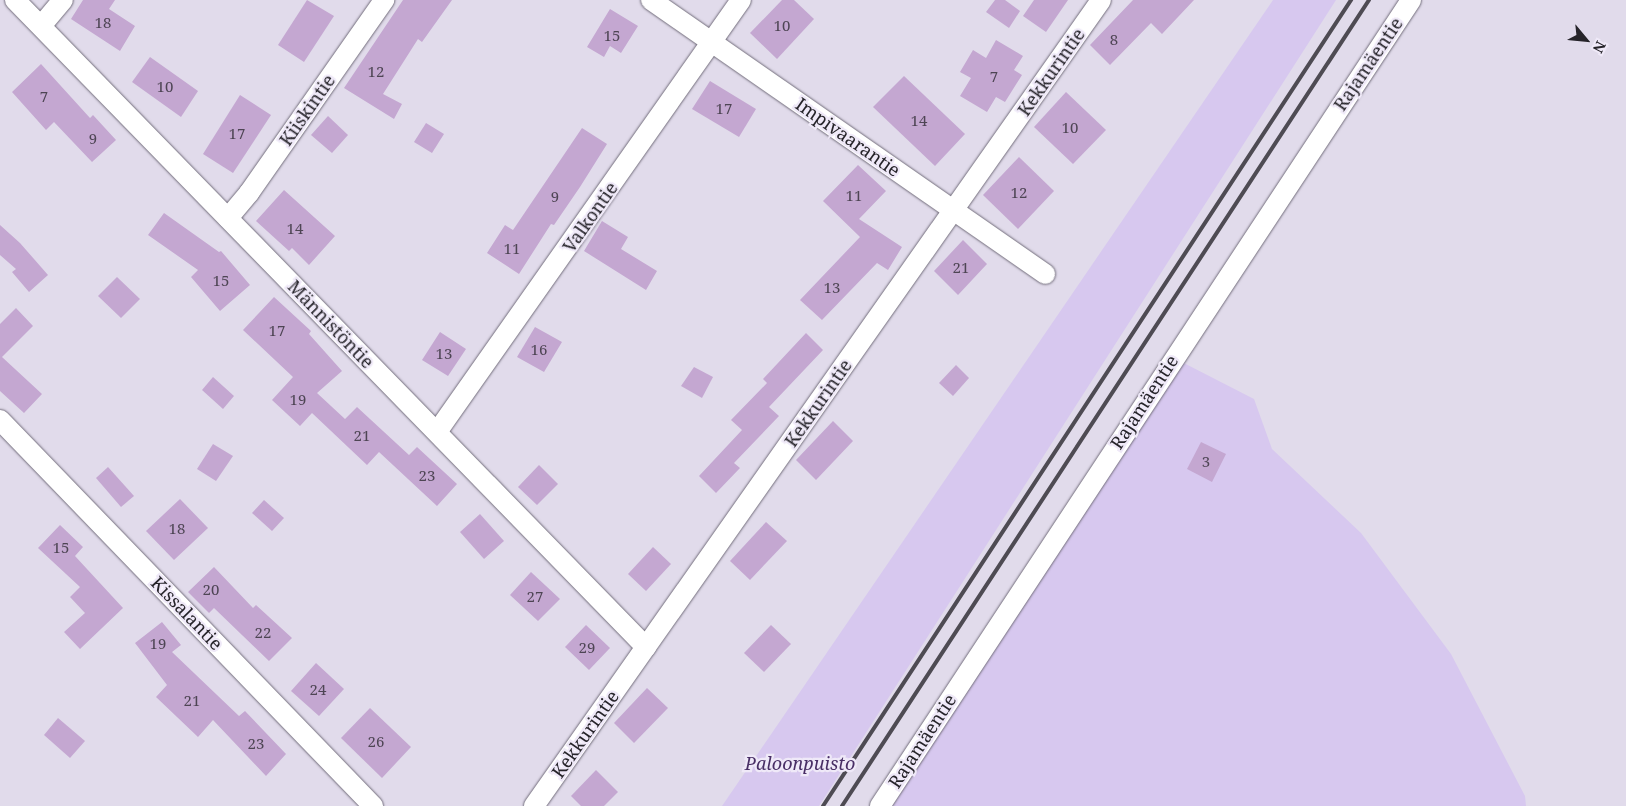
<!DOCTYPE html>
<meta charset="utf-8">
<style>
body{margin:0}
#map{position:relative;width:1626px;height:806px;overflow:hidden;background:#e1dbeb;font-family:"Noto Serif",serif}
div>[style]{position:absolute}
.green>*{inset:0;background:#d7c8ef}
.building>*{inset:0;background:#c4a7d1}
.roads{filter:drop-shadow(0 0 1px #726d7b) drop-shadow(0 0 1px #726d7b)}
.street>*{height:20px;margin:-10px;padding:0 10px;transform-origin:10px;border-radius:10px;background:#fff}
.rail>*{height:4px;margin:-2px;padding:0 2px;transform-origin:2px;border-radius:2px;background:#4e4b53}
span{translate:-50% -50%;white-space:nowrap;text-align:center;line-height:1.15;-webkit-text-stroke:4.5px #efe9f8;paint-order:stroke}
.number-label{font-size:15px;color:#4e4554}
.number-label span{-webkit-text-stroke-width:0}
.street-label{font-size:18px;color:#26242a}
.park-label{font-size:18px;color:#482e65;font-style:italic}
.north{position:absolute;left:1561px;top:15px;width:50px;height:50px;-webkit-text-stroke:4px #efe9f8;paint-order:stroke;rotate:118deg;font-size:14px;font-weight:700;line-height:20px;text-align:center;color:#26242a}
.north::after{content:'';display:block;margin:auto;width:18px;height:22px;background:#26242a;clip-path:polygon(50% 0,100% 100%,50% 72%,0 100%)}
</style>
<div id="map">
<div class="green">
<div style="clip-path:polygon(1273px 0,1336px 0,819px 806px,722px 806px)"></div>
<div style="clip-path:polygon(1174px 358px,1254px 399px,1272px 449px,1361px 533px,1451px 654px,1525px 796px,1526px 806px,880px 806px)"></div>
</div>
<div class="building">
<div style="clip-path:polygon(83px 0,115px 0,109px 9px,135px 26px,120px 51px,71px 19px)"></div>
<div style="clip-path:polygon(307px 0,334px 16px,304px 62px,278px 45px)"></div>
<div style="clip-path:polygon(403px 0,452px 0,422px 42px,418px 39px,383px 94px,402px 104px,394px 119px,344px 88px)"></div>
<div style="clip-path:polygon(782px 0,794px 0,814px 19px,777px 59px,750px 33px)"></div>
<div style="clip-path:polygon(995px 0,1005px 0,1020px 11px,1009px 28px,986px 12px)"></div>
<div style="clip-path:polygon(1034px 0,1068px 0,1046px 32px,1023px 16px)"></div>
<div style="clip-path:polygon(1133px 0,1194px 0,1162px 34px,1151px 23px,1110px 65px,1090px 45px)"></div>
<div style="clip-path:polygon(610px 9px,638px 26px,621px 53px,610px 46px,604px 57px,587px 47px)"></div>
<div style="clip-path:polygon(996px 40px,1023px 56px,1014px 70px,1022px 75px,1005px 102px,996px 97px,987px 112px,960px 96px,971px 78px,960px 72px,973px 50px,986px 58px)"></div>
<div style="clip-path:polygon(150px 57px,198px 91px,181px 117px,132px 82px)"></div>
<div style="clip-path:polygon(41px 64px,90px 118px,93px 115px,116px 140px,92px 162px,54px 122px,46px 130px,12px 92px)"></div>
<div style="clip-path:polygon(904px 76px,965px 134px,935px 166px,873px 107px)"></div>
<div style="clip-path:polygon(710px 81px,756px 109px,739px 137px,692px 109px)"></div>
<div style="clip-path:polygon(1066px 92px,1106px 130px,1073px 164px,1034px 127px)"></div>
<div style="clip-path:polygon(240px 95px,271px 115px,233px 173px,203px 154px)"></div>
<div style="clip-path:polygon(328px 116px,348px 135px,332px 153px,311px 135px)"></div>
<div style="clip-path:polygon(426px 123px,444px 134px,432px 153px,414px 142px)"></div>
<div style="clip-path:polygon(582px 128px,607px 144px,580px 187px,554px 225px,551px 224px,519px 274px,487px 253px,505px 225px,513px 230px)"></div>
<div style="clip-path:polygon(1019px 157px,1054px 191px,1018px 229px,983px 195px)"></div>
<div style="clip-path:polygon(858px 165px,886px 191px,859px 219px,902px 247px,888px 270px,877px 263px,822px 320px,800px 300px,860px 237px,823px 201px)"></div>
<div style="clip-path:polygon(284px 190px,335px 236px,309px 265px,292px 248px,289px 251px,256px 221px)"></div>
<div style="clip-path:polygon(164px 213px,219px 252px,221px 251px,250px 285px,220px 311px,191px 277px,198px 270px,148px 235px)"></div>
<div style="clip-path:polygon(602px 221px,628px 237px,621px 249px,657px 271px,646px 290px,584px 251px)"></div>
<div style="clip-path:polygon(0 225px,20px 243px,48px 275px,29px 292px,12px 272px,16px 269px,0 255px)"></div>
<div style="clip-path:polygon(963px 240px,987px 264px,958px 295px,934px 271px)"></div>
<div style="clip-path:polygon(117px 277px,140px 299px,121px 318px,98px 296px)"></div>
<div style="clip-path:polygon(274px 297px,311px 331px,309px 334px,342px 371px,317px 393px,345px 419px,357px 407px,409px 455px,417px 447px,457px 484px,437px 506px,379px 452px,367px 465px,312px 413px,300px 426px,272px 400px,293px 377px,243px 330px)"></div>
<div style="clip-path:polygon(16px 308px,33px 326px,2px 357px,42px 394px,24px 413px,0 391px,0 324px)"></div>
<div style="clip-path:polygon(535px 327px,562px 342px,544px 372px,517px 357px)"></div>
<div style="clip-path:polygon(440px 332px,466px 349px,448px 376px,422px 360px)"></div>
<div style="clip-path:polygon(806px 333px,823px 350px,769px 407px,779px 416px,734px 463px,740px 468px,716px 493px,699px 476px,742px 430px,731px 420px,767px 383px,763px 379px)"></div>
<div style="clip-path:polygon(956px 365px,969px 378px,953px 396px,939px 383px)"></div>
<div style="clip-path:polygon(694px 367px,713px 377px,702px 398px,681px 386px)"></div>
<div style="clip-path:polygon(213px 377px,234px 396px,223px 409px,202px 390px)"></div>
<div style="clip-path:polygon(833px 421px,853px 441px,816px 480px,796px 460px)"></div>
<div style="clip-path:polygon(1201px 442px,1226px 454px,1212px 482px,1187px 469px)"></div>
<div style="clip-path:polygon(213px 444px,233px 456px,216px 481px,197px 469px)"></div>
<div style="clip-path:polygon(539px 465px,558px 484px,537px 505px,518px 487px)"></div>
<div style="clip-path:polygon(108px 467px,134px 496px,121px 507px,96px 478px)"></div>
<div style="clip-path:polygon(180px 499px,208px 528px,174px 560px,146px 531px)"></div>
<div style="clip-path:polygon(264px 500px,284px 518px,272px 531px,252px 513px)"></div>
<div style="clip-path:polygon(480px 514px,504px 541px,484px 559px,460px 532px)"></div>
<div style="clip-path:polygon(766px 522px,787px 541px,750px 580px,730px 561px)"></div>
<div style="clip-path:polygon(60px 525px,83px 547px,75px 556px,123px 608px,80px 649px,64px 632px,85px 613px,70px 597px,80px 587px,38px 548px)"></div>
<div style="clip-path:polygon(653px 547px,671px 564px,646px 591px,628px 574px)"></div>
<div style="clip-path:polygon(214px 567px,253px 608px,256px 605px,292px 638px,269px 661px,214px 608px,209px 613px,188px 592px)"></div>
<div style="clip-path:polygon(531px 572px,560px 599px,538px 621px,510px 595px)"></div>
<div style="clip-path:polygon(162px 622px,181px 645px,172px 652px,239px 716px,245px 711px,286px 754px,266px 776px,213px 720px,198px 737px,156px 697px,167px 685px,135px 643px)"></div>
<div style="clip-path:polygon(586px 625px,610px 648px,589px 670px,565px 647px)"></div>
<div style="clip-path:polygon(771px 625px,791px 644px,764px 672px,744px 653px)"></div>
<div style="clip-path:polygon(316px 663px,344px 689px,319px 716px,291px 691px)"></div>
<div style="clip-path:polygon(647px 688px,668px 708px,634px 743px,614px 723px)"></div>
<div style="clip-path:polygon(370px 708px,411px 747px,382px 778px,341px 738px)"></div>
<div style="clip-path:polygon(58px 718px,85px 741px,70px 758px,44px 735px)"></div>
<div style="clip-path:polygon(596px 770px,618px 792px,604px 806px,581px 806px,571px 796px)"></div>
</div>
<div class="roads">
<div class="street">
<div style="left:15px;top:0;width:904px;rotate:45.72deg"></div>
<div style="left:651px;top:0;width:480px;rotate:34.8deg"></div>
<div style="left:41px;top:26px;width:34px;rotate:-50deg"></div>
<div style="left:228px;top:218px;width:33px;rotate:-50deg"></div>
<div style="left:249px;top:193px;width:236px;rotate:-55deg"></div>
<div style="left:0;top:420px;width:537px;rotate:45.98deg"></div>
<div style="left:437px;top:432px;width:528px;rotate:-54.87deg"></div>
<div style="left:534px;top:806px;width:985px;rotate:-54.87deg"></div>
<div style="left:880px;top:806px;width:965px;rotate:-56.62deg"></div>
</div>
</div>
<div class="rail">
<div style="left:823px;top:806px;width:964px;rotate:-56.77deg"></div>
<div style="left:842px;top:806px;width:963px;rotate:-56.82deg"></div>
</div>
<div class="number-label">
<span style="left:103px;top:23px">18</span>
<span style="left:782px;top:26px">10</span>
<span style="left:612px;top:36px">15</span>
<span style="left:1114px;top:40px">8</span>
<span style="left:376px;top:72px">12</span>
<span style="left:994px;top:77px">7</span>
<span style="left:165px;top:87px">10</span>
<span style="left:44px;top:97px">7</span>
<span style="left:724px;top:109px">17</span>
<span style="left:919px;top:121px">14</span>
<span style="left:1070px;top:128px">10</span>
<span style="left:237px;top:134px">17</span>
<span style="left:93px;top:139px">9</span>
<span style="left:1019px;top:193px">12</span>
<span style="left:854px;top:196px">11</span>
<span style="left:555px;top:197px">9</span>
<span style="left:295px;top:229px">14</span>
<span style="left:512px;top:249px">11</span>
<span style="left:961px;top:268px">21</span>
<span style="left:221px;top:281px">15</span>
<span style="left:832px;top:288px">13</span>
<span style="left:277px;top:331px">17</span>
<span style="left:539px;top:350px">16</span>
<span style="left:444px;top:354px">13</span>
<span style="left:298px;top:400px">19</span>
<span style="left:362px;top:436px">21</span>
<span style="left:1206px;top:462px">3</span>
<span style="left:427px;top:476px">23</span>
<span style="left:177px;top:529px">18</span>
<span style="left:61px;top:548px">15</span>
<span style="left:211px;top:590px">20</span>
<span style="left:535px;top:597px">27</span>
<span style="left:263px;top:633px">22</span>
<span style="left:158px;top:644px">19</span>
<span style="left:587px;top:648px">29</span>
<span style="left:318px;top:690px">24</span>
<span style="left:192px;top:701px">21</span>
<span style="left:376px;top:742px">26</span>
<span style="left:256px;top:744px">23</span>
</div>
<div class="street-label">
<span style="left:1368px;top:64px;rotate:-56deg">Rajamäentie</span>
<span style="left:1051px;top:72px;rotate:-55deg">Kekkurintie</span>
<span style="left:307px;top:110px;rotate:-55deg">Kiiskintie</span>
<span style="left:848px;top:137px;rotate:35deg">Impivaarantie</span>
<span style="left:590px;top:217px;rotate:-55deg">Valkontie</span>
<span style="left:331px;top:324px;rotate:46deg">Männistöntie</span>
<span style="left:1144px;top:402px;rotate:-57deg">Rajamäentie</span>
<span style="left:818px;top:403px;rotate:-55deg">Kekkurintie</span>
<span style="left:187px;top:613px;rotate:46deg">Kissalantie</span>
<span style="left:585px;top:734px;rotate:-55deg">Kekkurintie</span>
<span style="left:922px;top:741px;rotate:-57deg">Rajamäentie</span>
</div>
<div class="park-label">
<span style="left:800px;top:763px">Paloonpuisto</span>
</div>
<div class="north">N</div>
</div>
